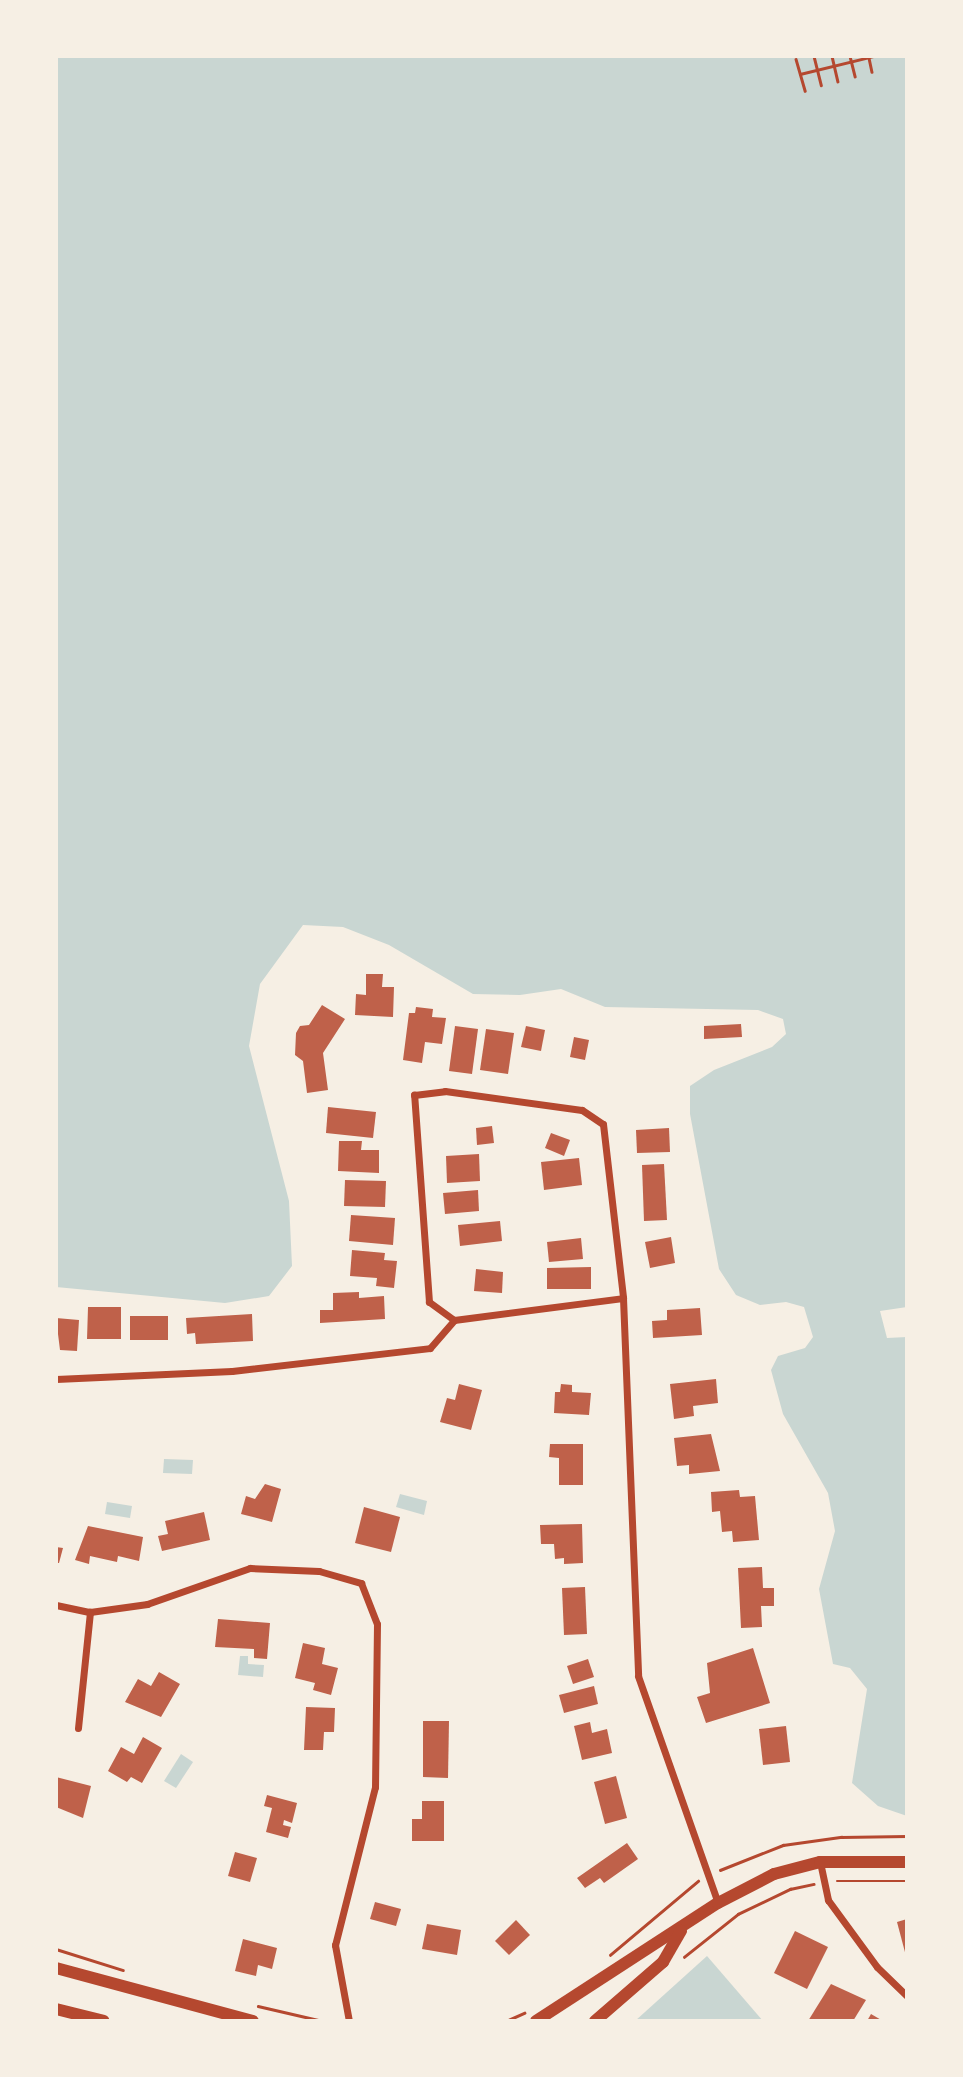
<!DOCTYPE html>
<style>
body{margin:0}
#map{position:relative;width:963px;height:2077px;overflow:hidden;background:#f6efe4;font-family:"Exo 2",sans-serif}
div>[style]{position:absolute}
.water>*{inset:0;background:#c9d6d2}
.building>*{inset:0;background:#bf614a}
.path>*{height:2.5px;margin:-1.25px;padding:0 1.25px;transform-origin:1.25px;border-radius:1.25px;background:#b5482f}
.minor>*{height:7px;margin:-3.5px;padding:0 3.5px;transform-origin:3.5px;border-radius:3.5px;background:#b5482f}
.secondary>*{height:12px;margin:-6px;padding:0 6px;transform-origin:6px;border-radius:6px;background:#b5482f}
span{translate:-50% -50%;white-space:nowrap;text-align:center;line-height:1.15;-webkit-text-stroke:7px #f6efe4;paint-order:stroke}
.frame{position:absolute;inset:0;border:58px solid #f6efe4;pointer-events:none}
</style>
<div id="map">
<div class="water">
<div style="clip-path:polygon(56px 56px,905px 56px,907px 1307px,880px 1311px,887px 1338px,907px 1337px,907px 1816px,878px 1806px,852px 1783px,867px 1689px,850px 1668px,833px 1664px,819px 1589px,835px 1531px,828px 1493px,783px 1414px,771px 1370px,778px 1356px,805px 1348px,813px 1337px,804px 1307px,786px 1302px,760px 1305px,736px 1295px,719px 1269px,690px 1114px,690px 1086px,714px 1070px,772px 1047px,786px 1034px,783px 1019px,758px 1010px,605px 1007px,561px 989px,520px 995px,473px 994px,389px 945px,343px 927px,303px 925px,260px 984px,249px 1046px,289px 1201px,292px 1266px,269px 1296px,225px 1303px,56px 1287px)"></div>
<div style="clip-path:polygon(164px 1459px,193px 1460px,192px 1474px,163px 1473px)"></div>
<div style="clip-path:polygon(400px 1494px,427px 1501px,424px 1515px,396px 1507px)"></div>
<div style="clip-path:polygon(107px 1502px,132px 1506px,130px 1518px,105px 1514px)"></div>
<div style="clip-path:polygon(240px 1656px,248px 1656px,248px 1664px,264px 1665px,263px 1677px,238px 1675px)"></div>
<div style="clip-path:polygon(181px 1754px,193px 1762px,176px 1788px,164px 1781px)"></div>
<div style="clip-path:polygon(707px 1956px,763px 2021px,635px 2021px)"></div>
</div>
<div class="building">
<div style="clip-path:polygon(366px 974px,383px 974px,382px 987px,394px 987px,393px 1017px,355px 1015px,356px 994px,366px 995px)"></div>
<div style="clip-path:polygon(322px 1005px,345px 1019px,323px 1053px,328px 1090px,307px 1093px,303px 1061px,295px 1055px,296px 1033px,300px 1026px,309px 1025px)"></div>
<div style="clip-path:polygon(416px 1007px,433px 1009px,432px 1017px,446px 1018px,442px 1044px,425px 1042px,422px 1063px,403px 1060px,409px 1013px,415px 1013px)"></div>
<div style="clip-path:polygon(741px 1024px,742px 1037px,704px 1039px,704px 1026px)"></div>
<div style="clip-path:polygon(455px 1026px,478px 1029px,472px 1074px,449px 1071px)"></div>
<div style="clip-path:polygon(526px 1026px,545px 1030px,541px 1051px,521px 1047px)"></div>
<div style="clip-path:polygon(486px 1029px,514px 1033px,508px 1074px,480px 1070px)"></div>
<div style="clip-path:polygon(574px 1037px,589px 1040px,585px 1060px,570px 1057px)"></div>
<div style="clip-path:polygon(328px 1107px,376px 1112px,373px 1138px,326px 1133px)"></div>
<div style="clip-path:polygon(492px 1126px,494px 1143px,477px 1145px,476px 1128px)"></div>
<div style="clip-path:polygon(669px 1128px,670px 1152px,637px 1153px,636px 1130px)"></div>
<div style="clip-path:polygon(551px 1133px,570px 1140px,564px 1156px,545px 1148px)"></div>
<div style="clip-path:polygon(339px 1141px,362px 1141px,361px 1150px,379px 1150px,379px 1173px,338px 1171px)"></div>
<div style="clip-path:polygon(479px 1154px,480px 1181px,447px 1183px,446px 1156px)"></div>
<div style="clip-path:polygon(579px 1158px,582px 1185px,544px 1190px,541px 1162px)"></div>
<div style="clip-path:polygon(664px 1164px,667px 1220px,644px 1221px,642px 1165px)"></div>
<div style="clip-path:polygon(345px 1180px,386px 1181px,385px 1207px,344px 1206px)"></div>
<div style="clip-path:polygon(478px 1190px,479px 1211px,445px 1214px,443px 1193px)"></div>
<div style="clip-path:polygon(351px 1215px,395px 1218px,393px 1245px,349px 1241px)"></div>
<div style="clip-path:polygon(500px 1221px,502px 1241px,460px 1246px,458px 1225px)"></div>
<div style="clip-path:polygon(671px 1237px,675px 1263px,650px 1268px,645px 1242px)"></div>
<div style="clip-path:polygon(581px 1238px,583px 1259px,549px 1262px,547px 1242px)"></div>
<div style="clip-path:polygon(352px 1250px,385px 1253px,384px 1260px,397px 1261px,394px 1288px,376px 1286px,377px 1278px,350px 1276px)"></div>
<div style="clip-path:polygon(591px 1267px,591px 1289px,547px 1289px,547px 1268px)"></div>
<div style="clip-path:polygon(476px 1269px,503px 1272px,502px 1293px,474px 1291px)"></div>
<div style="clip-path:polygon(359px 1292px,359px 1298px,384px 1296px,385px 1319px,320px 1323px,320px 1310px,333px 1310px,333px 1293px)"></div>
<div style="clip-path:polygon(88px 1307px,121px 1307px,121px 1339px,87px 1339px)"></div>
<div style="clip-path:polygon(700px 1308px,702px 1335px,653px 1338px,652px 1321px,667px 1320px,667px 1310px)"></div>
<div style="clip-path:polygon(252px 1314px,253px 1341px,196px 1344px,195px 1333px,187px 1334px,186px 1318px)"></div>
<div style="clip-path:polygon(130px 1316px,168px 1316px,168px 1340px,130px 1340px)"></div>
<div style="clip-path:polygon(56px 1318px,79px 1320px,77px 1351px,60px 1350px)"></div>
<div style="clip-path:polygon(716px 1379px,718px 1403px,693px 1406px,694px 1416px,674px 1419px,670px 1384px)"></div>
<div style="clip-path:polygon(459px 1384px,482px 1390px,471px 1430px,440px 1422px,447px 1398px,455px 1400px)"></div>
<div style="clip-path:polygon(561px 1384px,572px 1385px,572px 1392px,591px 1393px,589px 1415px,554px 1413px,555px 1392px,560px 1392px)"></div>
<div style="clip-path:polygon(711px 1434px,720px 1471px,689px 1474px,689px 1465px,677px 1466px,674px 1438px)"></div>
<div style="clip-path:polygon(550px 1444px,583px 1444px,583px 1485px,559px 1485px,559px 1458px,549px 1457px)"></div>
<div style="clip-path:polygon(265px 1484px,281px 1489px,272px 1522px,241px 1514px,246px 1496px,255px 1499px)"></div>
<div style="clip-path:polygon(739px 1490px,740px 1497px,755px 1496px,759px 1540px,733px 1542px,732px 1531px,722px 1532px,720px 1511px,712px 1512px,711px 1492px)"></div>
<div style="clip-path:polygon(364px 1507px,400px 1517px,391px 1552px,355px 1543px)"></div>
<div style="clip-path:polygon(204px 1512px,210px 1540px,162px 1551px,158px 1536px,168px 1534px,165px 1521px)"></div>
<div style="clip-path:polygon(582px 1524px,583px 1563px,564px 1564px,564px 1558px,555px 1559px,554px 1544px,541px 1544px,540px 1525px)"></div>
<div style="clip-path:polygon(88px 1526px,143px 1537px,139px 1561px,118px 1556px,117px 1562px,90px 1556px,89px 1564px,75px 1560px)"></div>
<div style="clip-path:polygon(56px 1547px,63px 1548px,59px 1563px,56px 1563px)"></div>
<div style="clip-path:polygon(762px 1567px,763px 1588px,774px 1588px,774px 1606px,761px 1606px,762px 1627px,741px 1628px,738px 1568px)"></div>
<div style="clip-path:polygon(585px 1587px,587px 1634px,564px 1635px,562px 1588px)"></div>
<div style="clip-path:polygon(218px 1619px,270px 1623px,267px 1659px,254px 1658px,254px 1649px,215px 1647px)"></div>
<div style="clip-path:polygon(303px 1643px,325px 1648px,322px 1664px,338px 1668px,331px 1695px,313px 1690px,315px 1683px,295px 1678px)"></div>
<div style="clip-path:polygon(753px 1648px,770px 1703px,706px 1723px,697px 1697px,710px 1693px,707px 1663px)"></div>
<div style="clip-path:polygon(588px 1659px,594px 1677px,573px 1684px,567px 1666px)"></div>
<div style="clip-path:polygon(159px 1672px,180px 1684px,161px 1717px,125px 1702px,138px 1679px,151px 1686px)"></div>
<div style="clip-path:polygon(594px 1686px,598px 1704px,564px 1713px,559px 1695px)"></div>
<div style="clip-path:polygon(306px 1707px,335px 1708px,334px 1732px,324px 1732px,323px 1750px,304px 1750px)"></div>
<div style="clip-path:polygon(423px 1721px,449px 1721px,448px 1778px,423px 1777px)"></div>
<div style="clip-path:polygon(590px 1722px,592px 1733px,607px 1729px,612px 1753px,582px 1760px,574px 1726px)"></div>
<div style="clip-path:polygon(786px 1726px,790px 1762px,763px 1765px,759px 1729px)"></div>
<div style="clip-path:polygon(143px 1737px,162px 1748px,142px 1783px,131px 1777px,127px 1782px,108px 1771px,121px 1747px,134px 1754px)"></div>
<div style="clip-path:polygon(616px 1776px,627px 1818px,605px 1824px,594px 1782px)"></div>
<div style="clip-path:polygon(56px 1777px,91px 1786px,83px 1818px,56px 1807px)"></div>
<div style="clip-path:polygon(267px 1795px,297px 1803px,292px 1823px,284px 1820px,283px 1825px,291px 1827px,288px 1838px,266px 1832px,272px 1808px,264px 1806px)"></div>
<div style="clip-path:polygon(422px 1801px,444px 1801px,444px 1841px,412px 1841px,412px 1819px,422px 1819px)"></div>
<div style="clip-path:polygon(627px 1843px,638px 1859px,604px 1883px,600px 1878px,585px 1888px,577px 1878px)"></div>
<div style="clip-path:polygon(235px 1852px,257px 1858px,250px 1882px,228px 1876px)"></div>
<div style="clip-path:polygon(375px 1902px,401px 1909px,396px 1926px,370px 1919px)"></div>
<div style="clip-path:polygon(907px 1919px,907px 1956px,906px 1956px,897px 1922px)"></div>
<div style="clip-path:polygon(516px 1920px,530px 1935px,509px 1955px,495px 1941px)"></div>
<div style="clip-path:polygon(427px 1924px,461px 1930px,457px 1955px,422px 1949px)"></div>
<div style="clip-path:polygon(795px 1931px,828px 1947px,807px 1989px,774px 1973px)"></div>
<div style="clip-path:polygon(243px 1939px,277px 1948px,272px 1969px,258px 1965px,256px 1976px,235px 1971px)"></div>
<div style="clip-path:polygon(831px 1984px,866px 2000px,853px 2021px,808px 2021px)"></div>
<div style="clip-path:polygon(871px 2014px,883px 2021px,867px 2021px)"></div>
</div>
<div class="path">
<div style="left:814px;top:56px;width:30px;rotate:76deg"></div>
<div style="left:832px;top:56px;width:26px;rotate:77deg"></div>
<div style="left:850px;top:56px;width:21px;rotate:76deg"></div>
<div style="left:869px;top:58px;width:14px;rotate:78deg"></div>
<div style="left:796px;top:59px;width:33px;rotate:74deg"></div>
<div style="left:800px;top:74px;width:76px;rotate:-13.7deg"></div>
<div style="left:720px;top:1870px;width:68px;rotate:-21.6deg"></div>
<div style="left:783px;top:1845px;width:59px;rotate:-7.9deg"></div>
<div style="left:841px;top:1837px;width:66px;rotate:-0.9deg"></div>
<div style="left:837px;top:1881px;width:70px"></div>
<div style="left:56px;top:1949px;width:70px;rotate:17.4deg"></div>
<div style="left:610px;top:1955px;width:115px;rotate:-40.1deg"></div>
<div style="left:684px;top:1957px;width:69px;rotate:-38.5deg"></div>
<div style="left:738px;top:1914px;width:58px;rotate:-25.7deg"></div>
<div style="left:790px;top:1889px;width:24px;rotate:-12deg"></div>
<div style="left:258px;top:2006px;width:67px;rotate:13deg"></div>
<div style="left:506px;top:2021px;width:20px;rotate:-24deg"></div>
</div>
<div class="minor">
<div style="left:454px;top:1320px;width:31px;rotate:-144deg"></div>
<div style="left:429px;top:1302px;width:208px;rotate:-94.1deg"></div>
<div style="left:414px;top:1095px;width:31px;rotate:-7deg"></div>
<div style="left:445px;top:1091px;width:138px;rotate:7.9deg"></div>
<div style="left:582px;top:1110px;width:25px;rotate:34deg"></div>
<div style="left:603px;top:1124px;width:175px;rotate:83.4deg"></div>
<div style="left:623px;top:1298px;width:378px;rotate:87.7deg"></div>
<div style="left:638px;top:1676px;width:241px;rotate:70.6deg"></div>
<div style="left:56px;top:1379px;width:176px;rotate:-2.6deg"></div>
<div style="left:232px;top:1371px;width:199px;rotate:-6.6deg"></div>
<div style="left:430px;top:1348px;width:37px;rotate:-49deg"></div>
<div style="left:454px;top:1320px;width:170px;rotate:-7.4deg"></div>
<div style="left:56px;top:1605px;width:35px;rotate:12deg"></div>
<div style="left:90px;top:1612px;width:58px;rotate:-8deg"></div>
<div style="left:147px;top:1604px;width:109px;rotate:-19.3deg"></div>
<div style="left:250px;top:1568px;width:69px;rotate:2.5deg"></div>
<div style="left:319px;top:1571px;width:44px;rotate:15.9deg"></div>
<div style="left:361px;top:1583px;width:44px;rotate:68.7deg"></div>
<div style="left:377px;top:1624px;width:163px;rotate:90.7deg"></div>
<div style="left:375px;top:1787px;width:163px;rotate:104.2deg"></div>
<div style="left:335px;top:1945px;width:77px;rotate:79.6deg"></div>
<div style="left:78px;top:1728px;width:117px;rotate:-84.1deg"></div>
<div style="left:820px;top:1862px;width:39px;rotate:78deg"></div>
<div style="left:828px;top:1900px;width:83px;rotate:53.8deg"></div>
<div style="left:877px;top:1967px;width:42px;rotate:44deg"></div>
</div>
<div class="secondary">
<div style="left:56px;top:1968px;width:204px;rotate:15.1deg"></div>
<div style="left:56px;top:2009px;width:49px;rotate:14deg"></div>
<div style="left:536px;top:2021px;width:217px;rotate:-33deg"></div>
<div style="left:718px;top:1903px;width:63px;rotate:-27.4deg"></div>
<div style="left:774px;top:1874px;width:48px;rotate:-14.6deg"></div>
<div style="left:820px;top:1862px;width:87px"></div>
<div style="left:595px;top:2021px;width:90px;rotate:-40.9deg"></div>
<div style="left:663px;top:1962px;width:36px;rotate:-60deg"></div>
</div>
<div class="frame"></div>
</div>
